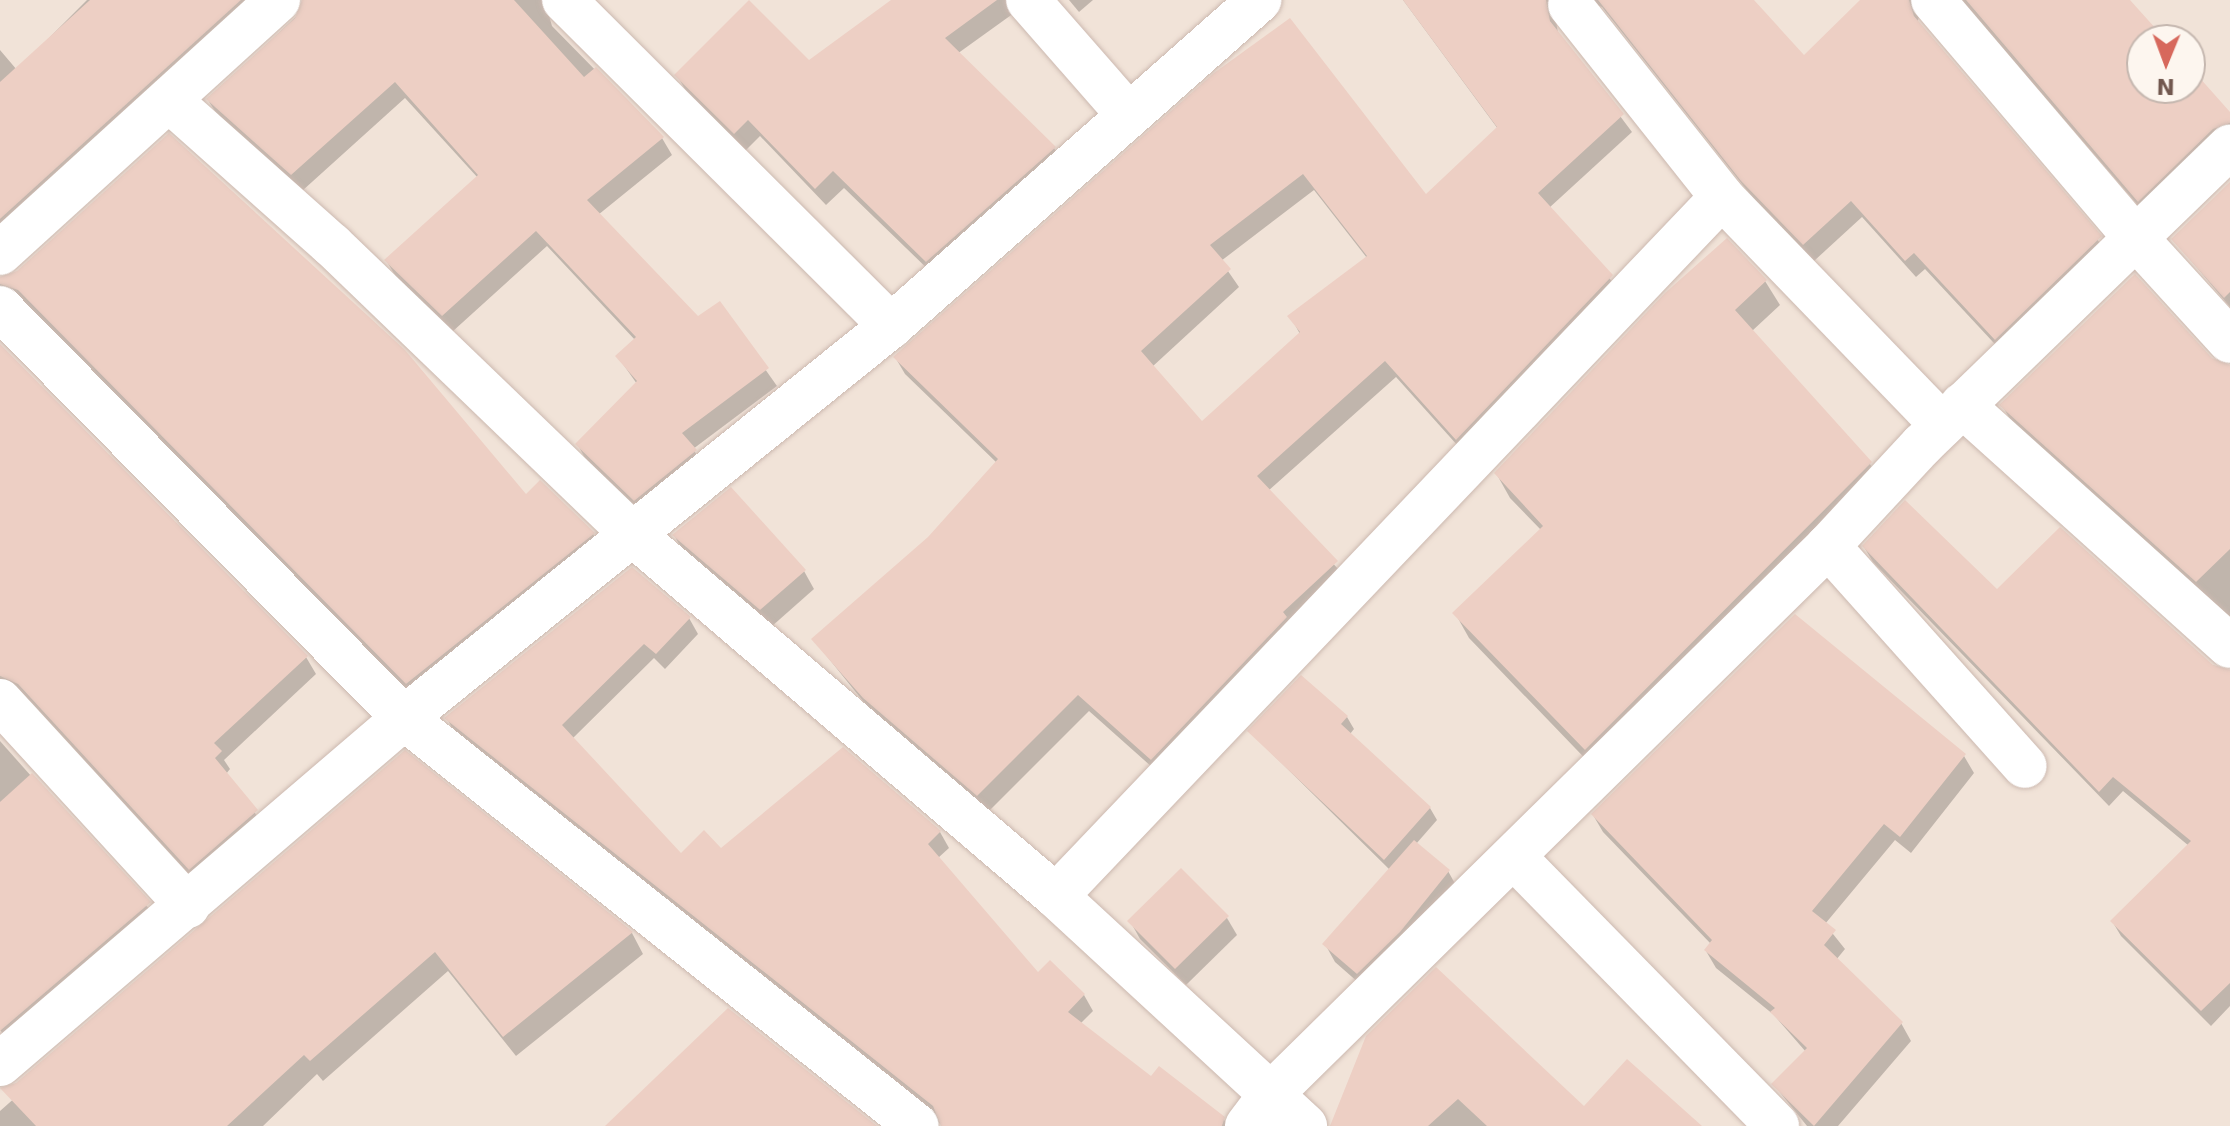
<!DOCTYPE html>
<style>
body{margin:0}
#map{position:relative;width:2230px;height:1126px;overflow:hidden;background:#faf2e9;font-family:"DejaVu Sans",sans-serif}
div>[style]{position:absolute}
.residential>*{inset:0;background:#f1e3d8}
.shadow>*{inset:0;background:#0003}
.building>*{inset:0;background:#edcfc4}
.roads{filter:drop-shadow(0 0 2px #ccb9b0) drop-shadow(0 0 2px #ccb9b0)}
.minor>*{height:44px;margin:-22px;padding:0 22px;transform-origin:22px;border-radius:22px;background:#fff}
span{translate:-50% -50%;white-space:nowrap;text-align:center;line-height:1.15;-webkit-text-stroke:6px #fdf6ef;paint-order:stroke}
.north{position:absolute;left:2126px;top:24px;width:80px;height:80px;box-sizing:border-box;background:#fdf6ef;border:2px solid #c5b7af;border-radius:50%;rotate:181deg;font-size:22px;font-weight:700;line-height:32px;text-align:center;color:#72584f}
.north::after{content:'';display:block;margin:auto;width:28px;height:36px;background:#d7685c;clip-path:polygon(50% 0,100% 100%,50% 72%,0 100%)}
</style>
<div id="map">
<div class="residential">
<div style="clip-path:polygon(evenodd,0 0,2230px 0,2230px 1126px,0 1126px,0 0,2142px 40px,2190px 40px,2190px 88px,2142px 88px,2142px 40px)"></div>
</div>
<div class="shadow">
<div style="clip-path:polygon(87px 0,273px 0,0 245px,0 50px,17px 70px)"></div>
<div style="clip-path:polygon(302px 0,560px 0,548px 12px,552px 26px,662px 138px,672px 155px,598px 215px,698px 319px,719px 304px,777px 386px,693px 449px,705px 468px,645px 517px,587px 462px,578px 445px,637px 384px,618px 357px,636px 341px,547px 246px,452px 332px,396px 277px,386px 260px,478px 178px,405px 98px,302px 191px,218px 116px,208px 100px,304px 9px)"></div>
<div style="clip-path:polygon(895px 0,1021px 0,1014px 13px,957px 54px,1054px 148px,1064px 165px,937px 278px,844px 188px,826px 205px,760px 136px,745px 151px,687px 93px,677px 75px,808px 63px)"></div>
<div style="clip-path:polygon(1069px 0,1093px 0,1079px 12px)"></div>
<div style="clip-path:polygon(evenodd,1403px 0,1573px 0,1555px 15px,1558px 33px,1632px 132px,1549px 208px,1622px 293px,1467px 456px,1396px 377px,1268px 491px,1347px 579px,1162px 776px,1089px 711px,988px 812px,875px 716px,813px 639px,929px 539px,997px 463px,905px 374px,895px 357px,1155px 128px,1425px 197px,1498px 129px,1403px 0,1314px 190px,1367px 258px,1290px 316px,1300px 334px,1201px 424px,1152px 367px,1239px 287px,1221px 261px,1314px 190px)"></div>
<div style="clip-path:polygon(1584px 0,1751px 0,1804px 58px,1862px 0,1925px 0,1917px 23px,2110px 255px,2006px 356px,1925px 269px,1916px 277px,1862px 217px,1814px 261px,1753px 198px,1602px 7px)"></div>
<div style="clip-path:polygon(1961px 0,2125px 0,2161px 40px,2142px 40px,2142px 88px,2190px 88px,2190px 72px,2230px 116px,2230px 142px,2149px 218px)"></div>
<div style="clip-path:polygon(2230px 185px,2230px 307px,2173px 239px)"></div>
<div style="clip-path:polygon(0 277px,526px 497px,593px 534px,603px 550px,417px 700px,0 303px)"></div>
<div style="clip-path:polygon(1765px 281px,1780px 305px,1752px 331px,1870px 464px,1884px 488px,1600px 774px,1469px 638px,1455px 613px,1541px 530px,1510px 498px,1496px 473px)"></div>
<div style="clip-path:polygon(0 346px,306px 657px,316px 674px,224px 760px,230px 769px,226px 774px,266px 828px,199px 885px,30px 701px,18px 693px,0 697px)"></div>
<div style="clip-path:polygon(2211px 360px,2230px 366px,2230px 618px,2011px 421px,2002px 405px)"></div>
<div style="clip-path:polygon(674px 535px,804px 571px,814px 589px,771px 627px,684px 553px)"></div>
<div style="clip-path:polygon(1864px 547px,2230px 671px,2230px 1006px,2211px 1026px,2121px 936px,2112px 921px,2189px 846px,2123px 791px,2109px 806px,1873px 562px)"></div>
<div style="clip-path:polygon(689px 618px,698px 634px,665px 669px,654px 658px,572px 739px,681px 856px,940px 832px,949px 848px,938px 858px,1038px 975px,1084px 995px,1093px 1011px,1080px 1024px,1152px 1079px,1223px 1118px,1228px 1126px,943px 1126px,455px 734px,447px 718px)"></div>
<div style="clip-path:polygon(1347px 717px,1354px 729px,1350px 734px,1430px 808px,1437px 820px,1416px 844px,1448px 871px,1458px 889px,1368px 991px,1335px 962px,1325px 944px,1390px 870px,1250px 732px)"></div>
<div style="clip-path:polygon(0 741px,159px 920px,12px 1045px,0 1030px)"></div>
<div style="clip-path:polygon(405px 753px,632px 933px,643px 954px,516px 1056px,448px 971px,323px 1081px,317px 1074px,263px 1126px,0 1126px,0 1111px)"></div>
<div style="clip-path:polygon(1964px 756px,1974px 773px,1911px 853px,1895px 840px,1825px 924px,1845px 949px,1836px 960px,1901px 1023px,1911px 1041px,1838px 1126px,1807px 1126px,1774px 1085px,1806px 1052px,1774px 1015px,1716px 968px,1706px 951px,1711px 944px,1603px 832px,1593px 815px)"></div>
<div style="clip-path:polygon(1227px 918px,1237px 935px,1186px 985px,1140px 939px,1130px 921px)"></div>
<div style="clip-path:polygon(1368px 1037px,1584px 1109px,1697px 1126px,1362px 1126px)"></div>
</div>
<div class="building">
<div style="clip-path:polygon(90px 0,241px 0,0 219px,0 82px)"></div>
<div style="clip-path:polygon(302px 0,514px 0,584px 77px,596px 67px,664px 137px,587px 200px,698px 316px,720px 301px,769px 368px,682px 433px,697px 450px,634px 501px,575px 444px,637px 381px,615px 356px,636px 337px,536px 231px,442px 316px,384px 260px,478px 175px,395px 82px,291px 175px,206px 99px,295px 18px)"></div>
<div style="clip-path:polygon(749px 0,809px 60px,891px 0,997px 0,945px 38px,1056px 147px,926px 262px,833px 171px,815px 189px,748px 120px,734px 134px,674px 75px)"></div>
<div style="clip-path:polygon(evenodd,1403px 0,1546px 0,1550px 21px,1624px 114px,1538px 193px,1613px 275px,1456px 440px,1385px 361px,1257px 476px,1338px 561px,1283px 612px,1287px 617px,1151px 760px,1078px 695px,977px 796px,863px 698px,811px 639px,928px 537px,998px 459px,893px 357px,1214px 73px,1290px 18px,1426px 194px,1497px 127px,1403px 0,1303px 174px,1367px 256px,1287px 316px,1300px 332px,1202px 421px,1141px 351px,1231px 269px,1210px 245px,1303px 174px)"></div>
<div style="clip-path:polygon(1598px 0,1754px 0,1804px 55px,1860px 0,1909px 0,1914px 16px,2102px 236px,1995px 340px,1914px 253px,1905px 261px,1851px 201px,1803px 245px,1741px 181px)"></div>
<div style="clip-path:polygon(1966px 0,2130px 0,2166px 40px,2142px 40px,2142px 88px,2190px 88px,2190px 67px,2230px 112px,2230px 123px,2213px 129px,2138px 202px)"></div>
<div style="clip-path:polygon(169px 133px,405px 350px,526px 494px,540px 480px,595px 533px,406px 684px,18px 290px,0 284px,0 277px,17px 271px)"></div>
<div style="clip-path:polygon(2230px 182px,2230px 292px,2224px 298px,2171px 239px)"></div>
<div style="clip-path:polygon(1727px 238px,1767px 280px,1735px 310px,1872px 462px,1585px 750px,1452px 613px,1543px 526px,1494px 473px,1665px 293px)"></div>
<div style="clip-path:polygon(2135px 274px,2212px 358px,2230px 365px,2230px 549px,2196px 582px,1999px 405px)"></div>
<div style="clip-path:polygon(0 344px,308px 656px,214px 743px,222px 751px,215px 758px,258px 810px,189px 870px,18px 684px,0 676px)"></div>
<div style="clip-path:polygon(731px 487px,806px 570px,760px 610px,672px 535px)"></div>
<div style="clip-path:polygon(1905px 500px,1997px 589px,2060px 527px,2213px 665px,2230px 670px,2230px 983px,2201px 1011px,2110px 921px,2191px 841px,2113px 777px,2099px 792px,1862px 546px)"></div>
<div style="clip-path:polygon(632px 567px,691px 617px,656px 654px,644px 644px,562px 725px,681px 853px,704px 830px,721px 848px,843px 747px,941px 831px,928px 844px,1038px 972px,1050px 960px,1085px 994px,1068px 1012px,1151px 1076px,1159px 1066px,1225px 1117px,1222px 1126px,941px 1126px,933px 1106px,444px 718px)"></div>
<div style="clip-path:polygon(1795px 614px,1966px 754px,1900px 837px,1884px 824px,1812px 911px,1836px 930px,1824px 945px,1903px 1022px,1814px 1126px,1771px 1084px,1807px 1048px,1770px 1012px,1775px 1008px,1704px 950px,1712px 940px,1591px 814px)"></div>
<div style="clip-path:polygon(1301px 675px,1348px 716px,1341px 724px,1431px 807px,1384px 860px,1247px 731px)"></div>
<div style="clip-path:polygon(405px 750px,633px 932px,503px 1037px,435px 952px,310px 1061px,304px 1055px,227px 1126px,36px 1126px,0 1088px,16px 1083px)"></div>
<div style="clip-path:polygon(32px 773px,151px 902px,0 1031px,0 802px)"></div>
<div style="clip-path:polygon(1414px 840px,1450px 870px,1400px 932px,1357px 974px,1322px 944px)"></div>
<div style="clip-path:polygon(1181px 868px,1229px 916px,1175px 969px,1127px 921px)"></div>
<div style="clip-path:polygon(1436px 967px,1584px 1106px,1627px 1059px,1702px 1126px,1487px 1126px,1458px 1099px,1428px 1126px,1330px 1126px,1366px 1036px)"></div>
<div style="clip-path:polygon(728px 1008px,877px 1126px,605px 1126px)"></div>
</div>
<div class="roads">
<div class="minor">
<div style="left:564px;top:0;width:462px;rotate:44.9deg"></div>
<div style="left:1028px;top:0;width:150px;rotate:48.8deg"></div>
<div style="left:1933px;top:0;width:310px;rotate:49.6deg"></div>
<div style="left:2134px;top:236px;width:142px;rotate:47.6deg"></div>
<div style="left:1570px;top:5px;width:245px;rotate:51.6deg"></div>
<div style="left:1722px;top:197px;width:317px;rotate:46deg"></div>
<div style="left:169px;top:100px;width:218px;rotate:41.7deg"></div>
<div style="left:332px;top:245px;width:414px;rotate:43.9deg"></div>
<div style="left:630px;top:532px;width:560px;rotate:40.51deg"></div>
<div style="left:1056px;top:896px;width:339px;rotate:42.7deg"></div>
<div style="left:0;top:253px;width:376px;rotate:-42.3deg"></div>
<div style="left:0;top:308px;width:576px;rotate:45.42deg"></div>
<div style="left:404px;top:718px;width:655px;rotate:38.5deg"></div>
<div style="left:1962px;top:405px;width:360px;rotate:42deg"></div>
<div style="left:1828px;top:546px;width:295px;rotate:48.2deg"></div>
<div style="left:0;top:701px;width:278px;rotate:47.5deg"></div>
<div style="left:1514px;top:857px;width:376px;rotate:45.6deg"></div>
<div style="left:1056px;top:896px;width:965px;rotate:-46.38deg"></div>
<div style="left:0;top:1064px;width:532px;rotate:-40.58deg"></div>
<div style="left:404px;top:718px;width:625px;rotate:-38.83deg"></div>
<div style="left:891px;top:326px;width:492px;rotate:-41.5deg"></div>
<div style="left:1247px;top:1126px;width:39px;rotate:-53deg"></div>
<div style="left:1270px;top:1095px;width:783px;rotate:-44.53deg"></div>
<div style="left:1828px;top:546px;width:138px;rotate:-47.1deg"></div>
<div style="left:1922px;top:445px;width:429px;rotate:-44.1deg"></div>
</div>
</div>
<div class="north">N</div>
</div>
